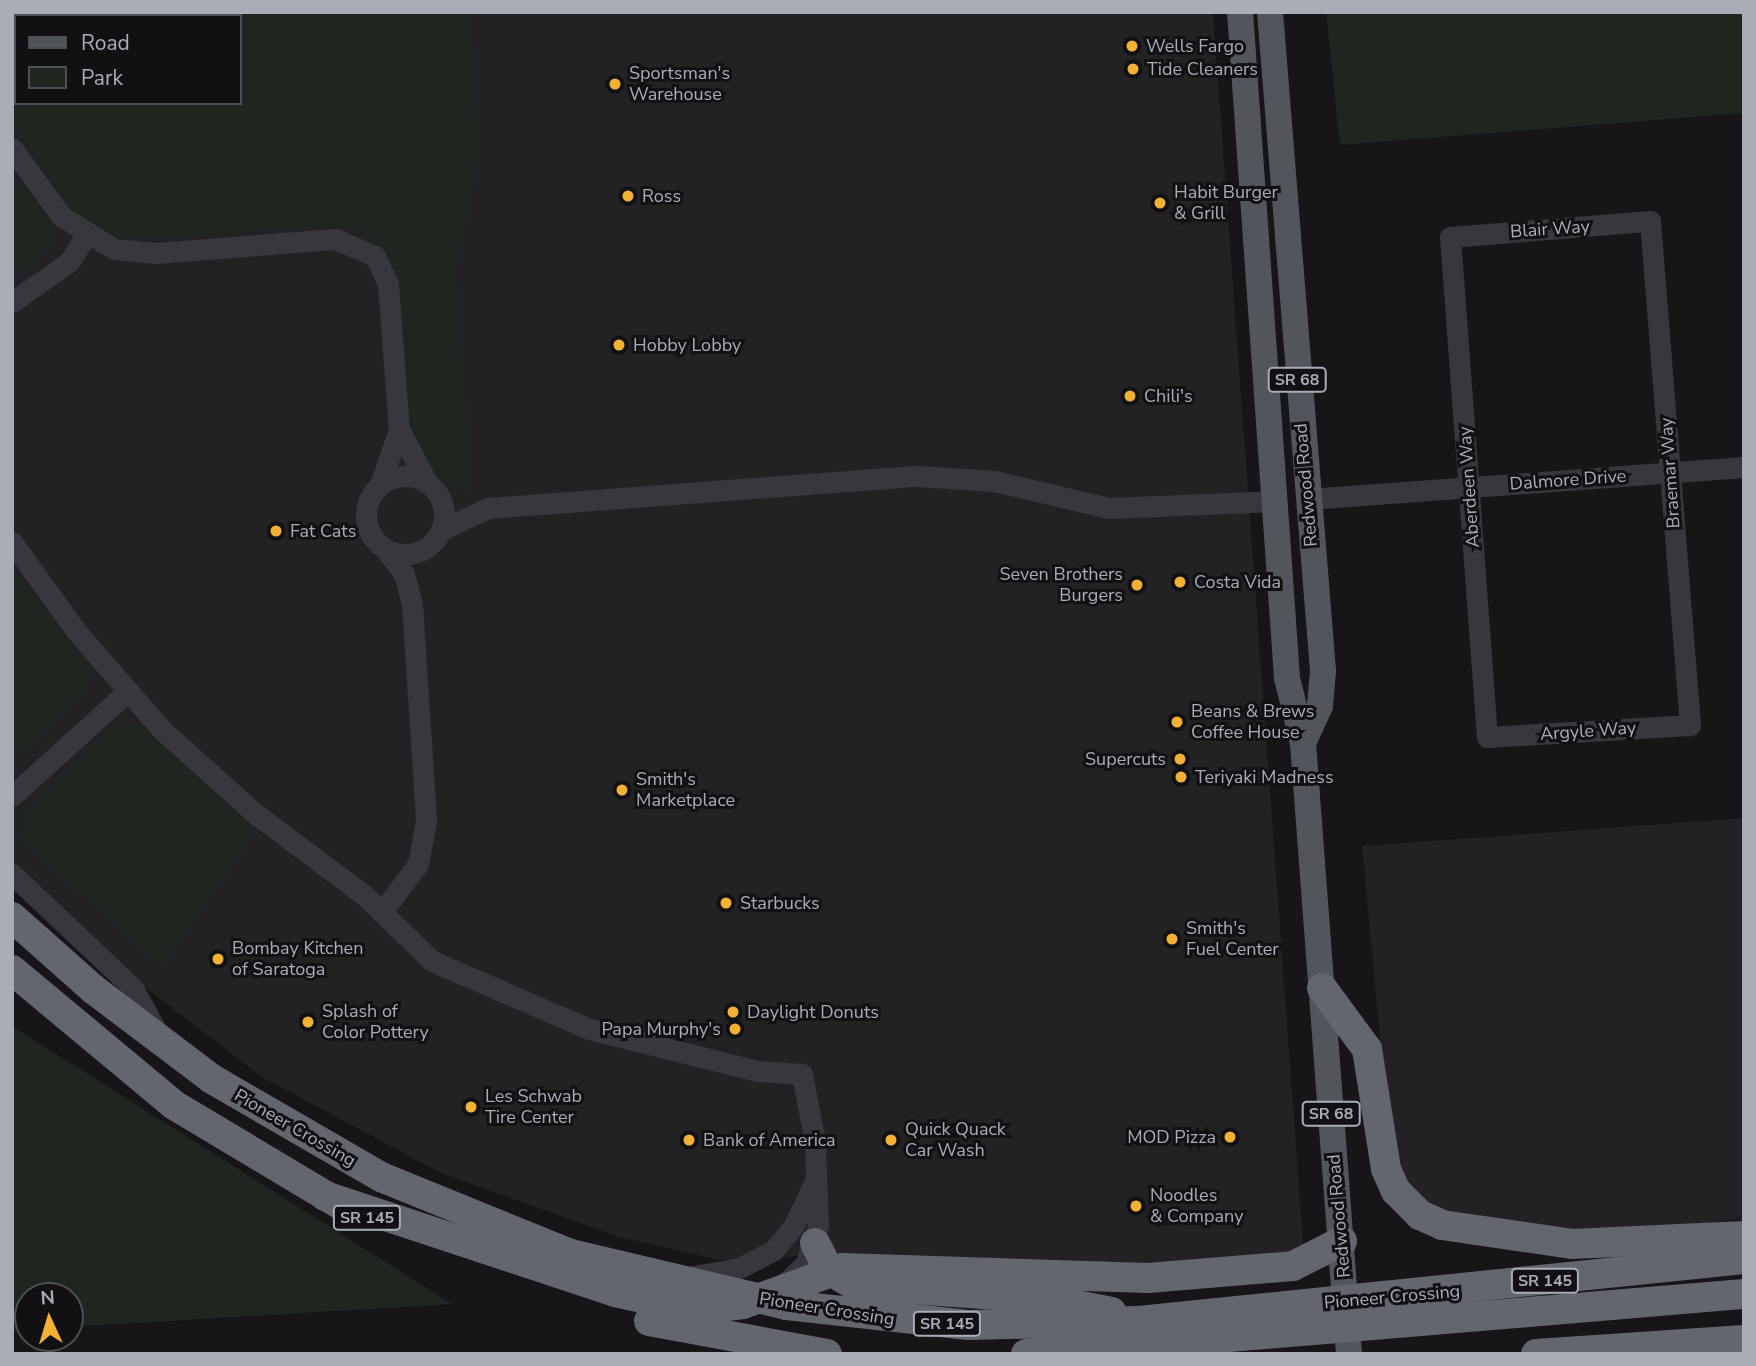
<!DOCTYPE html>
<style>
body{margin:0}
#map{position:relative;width:1756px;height:1366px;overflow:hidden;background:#161618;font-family:"Nunito Sans",sans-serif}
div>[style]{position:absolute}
.built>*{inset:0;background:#222225}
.green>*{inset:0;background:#1e261f}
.minor>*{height:21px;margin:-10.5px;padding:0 10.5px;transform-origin:10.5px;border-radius:10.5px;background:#37383d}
.minor>.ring{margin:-10.5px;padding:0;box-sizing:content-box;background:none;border:21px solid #37383d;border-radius:50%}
.major>*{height:26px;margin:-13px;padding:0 13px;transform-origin:13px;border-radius:13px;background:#53555c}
.highway>*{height:30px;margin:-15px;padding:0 15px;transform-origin:15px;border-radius:15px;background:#63666e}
.dots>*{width:19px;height:19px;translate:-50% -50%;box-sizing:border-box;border:4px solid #111113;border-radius:50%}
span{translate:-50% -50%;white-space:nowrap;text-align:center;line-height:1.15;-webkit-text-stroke:6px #111113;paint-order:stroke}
.shield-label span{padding:2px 5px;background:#111113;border:2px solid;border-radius:5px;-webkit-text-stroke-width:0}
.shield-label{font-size:16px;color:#a8adb8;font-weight:700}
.poi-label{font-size:18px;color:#a8adb8}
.left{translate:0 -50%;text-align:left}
.right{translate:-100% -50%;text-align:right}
.street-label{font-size:18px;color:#a8adb8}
.frame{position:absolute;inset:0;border:14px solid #a8adb8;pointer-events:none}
.legend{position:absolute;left:14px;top:14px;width:228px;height:91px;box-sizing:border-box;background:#111113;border:2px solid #4d4f55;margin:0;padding:9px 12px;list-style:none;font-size:21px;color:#a8adb8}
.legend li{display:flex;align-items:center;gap:14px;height:35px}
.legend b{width:35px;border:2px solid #4d4f55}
.north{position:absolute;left:14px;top:1282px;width:70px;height:70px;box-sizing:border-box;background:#111113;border:2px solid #4d4f55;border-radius:50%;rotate:356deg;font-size:19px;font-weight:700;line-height:28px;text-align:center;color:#a8adb8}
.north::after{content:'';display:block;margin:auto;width:24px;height:32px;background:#f2b134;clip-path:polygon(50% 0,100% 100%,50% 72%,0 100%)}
</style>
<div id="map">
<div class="built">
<div style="clip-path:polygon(60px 12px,1213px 12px,1304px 1255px,1162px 1267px,851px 1254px,720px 1260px,619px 1237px,441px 1173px,262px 1077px,124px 971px,12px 867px,12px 46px,16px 103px,240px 103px,240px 16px)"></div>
<div style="clip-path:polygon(1744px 818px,1744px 1219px,1594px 1234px,1458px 1218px,1420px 1204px,1391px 1154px,1362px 846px)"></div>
</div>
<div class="green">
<div style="clip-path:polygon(59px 12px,470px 12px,481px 148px,456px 271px,472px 491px,441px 484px,411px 434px,395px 273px,370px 235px,345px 225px,148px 239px,113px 236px,69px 209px,12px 121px,16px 43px,16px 103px,240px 103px,240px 16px,54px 16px)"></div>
<div style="clip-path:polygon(1326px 12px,1744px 12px,1744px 113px,1340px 145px)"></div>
<div style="clip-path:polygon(12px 170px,55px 229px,57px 242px,12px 281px)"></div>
<div style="clip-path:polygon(12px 566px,92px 672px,86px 693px,12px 760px)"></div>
<div style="clip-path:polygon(138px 723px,256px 831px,162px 966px,19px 837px,29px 832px,25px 816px,67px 772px,118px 726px)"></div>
<div style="clip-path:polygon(12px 1026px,452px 1304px,70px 1327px,70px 1296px,28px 1296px,28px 1330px,12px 1331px)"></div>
</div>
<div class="minor">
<div style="left:12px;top:148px;width:84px;rotate:54.2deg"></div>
<div style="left:61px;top:216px;width:62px;rotate:31.9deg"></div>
<div style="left:114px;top:249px;width:42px;rotate:5.4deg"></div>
<div style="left:156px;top:253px;width:180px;rotate:-4.5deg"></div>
<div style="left:335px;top:239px;width:43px;rotate:23deg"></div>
<div style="left:375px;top:256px;width:31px;rotate:65deg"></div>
<div style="left:388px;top:284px;width:145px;rotate:85.7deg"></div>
<div style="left:399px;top:429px;width:59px;rotate:108.7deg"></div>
<div style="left:1650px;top:221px;width:506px;rotate:85.46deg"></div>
<div style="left:1690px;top:725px;width:203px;rotate:176.6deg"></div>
<div style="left:1487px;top:737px;width:501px;rotate:-94.23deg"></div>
<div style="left:1450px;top:237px;width:201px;rotate:-4.6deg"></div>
<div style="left:12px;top:302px;width:70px;rotate:-35.1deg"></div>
<div style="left:69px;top:262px;width:31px;rotate:-57deg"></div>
<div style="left:399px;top:429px;width:62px;rotate:62.2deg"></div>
<div class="ring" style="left:366px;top:476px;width:57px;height:57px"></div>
<div style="left:1308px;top:499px;width:437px;rotate:-4.2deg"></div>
<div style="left:441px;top:530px;width:52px;rotate:-25.1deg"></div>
<div style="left:488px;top:508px;width:431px;rotate:-4.3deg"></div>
<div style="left:918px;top:476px;width:76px;rotate:3.8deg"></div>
<div style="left:994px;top:481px;width:118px;rotate:13.2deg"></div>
<div style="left:1109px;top:508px;width:164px;rotate:-2.4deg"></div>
<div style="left:12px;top:542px;width:111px;rotate:54.2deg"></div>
<div style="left:77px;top:632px;width:128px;rotate:49.1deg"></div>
<div style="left:161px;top:729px;width:129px;rotate:41.9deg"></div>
<div style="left:257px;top:815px;width:134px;rotate:36.8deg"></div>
<div style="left:364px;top:895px;width:95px;rotate:44.1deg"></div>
<div style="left:432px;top:961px;width:171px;rotate:23.4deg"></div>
<div style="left:589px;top:1029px;width:173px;rotate:14deg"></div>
<div style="left:757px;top:1071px;width:45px;rotate:3.8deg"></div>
<div style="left:802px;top:1074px;width:70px;rotate:79.3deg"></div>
<div style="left:815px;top:1143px;width:83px;rotate:87.9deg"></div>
<div style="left:818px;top:1226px;width:39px;rotate:108deg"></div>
<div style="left:806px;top:1263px;width:30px;rotate:136deg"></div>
<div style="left:12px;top:796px;width:155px;rotate:-42.1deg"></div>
<div style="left:12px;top:874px;width:166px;rotate:43.3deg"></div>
<div style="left:133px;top:988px;width:60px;rotate:61.3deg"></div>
<div style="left:382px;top:912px;width:60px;rotate:-53.1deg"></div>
<div style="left:418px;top:864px;width:45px;rotate:-79.7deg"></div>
<div style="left:426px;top:820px;width:216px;rotate:-93.7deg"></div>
<div style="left:412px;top:604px;width:31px;rotate:-105deg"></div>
<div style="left:404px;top:574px;width:30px;rotate:-127deg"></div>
<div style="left:688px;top:1277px;width:52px;rotate:-10deg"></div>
<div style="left:739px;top:1268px;width:39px;rotate:-27deg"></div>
<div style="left:774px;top:1250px;width:32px;rotate:-51deg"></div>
<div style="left:794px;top:1225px;width:47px;rotate:-64.5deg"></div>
</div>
<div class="major">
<div style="left:1240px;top:12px;width:668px;rotate:85.96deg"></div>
<div style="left:1287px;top:678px;width:67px;rotate:76.2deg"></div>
<div style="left:1303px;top:743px;width:613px;rotate:85.69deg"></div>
<div style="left:1270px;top:12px;width:661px;rotate:85.4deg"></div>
<div style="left:1323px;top:671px;width:35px;rotate:95deg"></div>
<div style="left:1320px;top:706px;width:41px;rotate:114.7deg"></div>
<div style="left:39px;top:16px;width:6px;rotate:-39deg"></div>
<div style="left:12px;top:35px;width:5px;rotate:-37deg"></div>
</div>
<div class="highway">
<div style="left:12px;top:917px;width:108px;rotate:41.6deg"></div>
<div style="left:93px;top:989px;width:149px;rotate:37.1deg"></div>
<div style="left:212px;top:1079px;width:195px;rotate:30.1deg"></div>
<div style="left:381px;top:1177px;width:205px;rotate:22.1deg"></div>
<div style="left:571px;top:1254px;width:222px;rotate:13.3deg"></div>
<div style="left:787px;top:1305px;width:182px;rotate:6.3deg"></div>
<div style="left:968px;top:1325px;width:171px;rotate:-1.3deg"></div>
<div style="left:1139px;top:1321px;width:608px;rotate:-5.85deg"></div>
<div style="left:12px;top:970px;width:211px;rotate:39.8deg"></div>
<div style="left:174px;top:1105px;width:195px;rotate:30.9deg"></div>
<div style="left:1322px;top:988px;width:76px;rotate:53.6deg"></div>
<div style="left:1367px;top:1049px;width:121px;rotate:81deg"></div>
<div style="left:1386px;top:1169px;width:24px;rotate:66deg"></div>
<div style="left:1396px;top:1191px;width:34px;rotate:45deg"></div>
<div style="left:1420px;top:1215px;width:24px;rotate:24deg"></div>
<div style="left:1442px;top:1225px;width:131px;rotate:8.3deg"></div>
<div style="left:1572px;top:1244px;width:172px;rotate:-2.7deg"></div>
<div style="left:325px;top:1196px;width:305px;rotate:18.3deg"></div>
<div style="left:615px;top:1292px;width:83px;rotate:12.5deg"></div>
<div style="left:696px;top:1310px;width:47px;rotate:-7.3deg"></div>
<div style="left:743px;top:1304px;width:106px;rotate:-19.8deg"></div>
<div style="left:843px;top:1268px;width:305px;rotate:1.9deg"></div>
<div style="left:1148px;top:1278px;width:145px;rotate:-4.7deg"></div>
<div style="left:1293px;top:1266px;width:55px;rotate:-27deg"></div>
<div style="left:815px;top:1243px;width:30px;rotate:63deg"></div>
<div style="left:829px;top:1270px;width:29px;rotate:31deg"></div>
<div style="left:854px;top:1285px;width:187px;rotate:4deg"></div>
<div style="left:1041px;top:1298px;width:72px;rotate:11.2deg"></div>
<div style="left:649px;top:1321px;width:181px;rotate:10.5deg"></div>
<div style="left:1026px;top:1354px;width:721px;rotate:-4.78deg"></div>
<div style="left:1536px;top:1354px;width:208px;rotate:-3.9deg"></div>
</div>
<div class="dots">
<div style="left:1132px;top:46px;background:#f2b134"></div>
<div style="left:1133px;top:69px;background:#f2b134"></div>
<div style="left:615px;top:84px;background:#f2b134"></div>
<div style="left:628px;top:196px;background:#f2b134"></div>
<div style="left:1160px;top:203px;background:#f2b134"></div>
<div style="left:619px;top:345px;background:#f2b134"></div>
<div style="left:1130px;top:396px;background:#f2b134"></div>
<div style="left:276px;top:531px;background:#f2b134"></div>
<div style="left:1180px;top:582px;background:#f2b134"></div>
<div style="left:1137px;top:585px;background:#f2b134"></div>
<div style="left:1177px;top:722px;background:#f2b134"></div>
<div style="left:1180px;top:759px;background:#f2b134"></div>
<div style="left:1181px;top:777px;background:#f2b134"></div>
<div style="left:622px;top:790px;background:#f2b134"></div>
<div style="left:726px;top:903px;background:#f2b134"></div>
<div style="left:1172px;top:939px;background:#f2b134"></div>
<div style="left:218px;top:959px;background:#f2b134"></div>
<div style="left:733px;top:1012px;background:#f2b134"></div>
<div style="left:308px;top:1022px;background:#f2b134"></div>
<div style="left:735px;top:1029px;background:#f2b134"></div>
<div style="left:471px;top:1107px;background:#f2b134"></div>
<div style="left:1230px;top:1137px;background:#f2b134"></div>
<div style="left:689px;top:1140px;background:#f2b134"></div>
<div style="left:891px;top:1140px;background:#f2b134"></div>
<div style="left:1136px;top:1206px;background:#f2b134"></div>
</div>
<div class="shield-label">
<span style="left:1297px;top:380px">SR 68</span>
<span style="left:1331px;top:1114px">SR 68</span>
<span style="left:367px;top:1218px">SR 145</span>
<span style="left:1545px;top:1281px">SR 145</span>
<span style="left:947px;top:1324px">SR 145</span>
</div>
<div class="poi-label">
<span class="left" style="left:1146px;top:46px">Wells Fargo</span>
<span class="left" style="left:1147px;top:69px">Tide Cleaners</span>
<span class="left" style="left:629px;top:84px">Sportsman's<br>Warehouse</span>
<span class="left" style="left:1174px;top:203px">Habit Burger<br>&amp; Grill</span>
<span class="left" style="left:642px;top:196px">Ross</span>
<span class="left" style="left:633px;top:345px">Hobby Lobby</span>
<span class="left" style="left:1144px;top:396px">Chili's</span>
<span class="left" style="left:290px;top:531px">Fat Cats</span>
<span class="right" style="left:1123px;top:585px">Seven Brothers<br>Burgers</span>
<span class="left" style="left:1194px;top:582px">Costa Vida</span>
<span class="left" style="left:1191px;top:722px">Beans &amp; Brews<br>Coffee House</span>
<span class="right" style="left:1166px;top:759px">Supercuts</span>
<span class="left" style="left:1195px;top:777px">Teriyaki Madness</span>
<span class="left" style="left:636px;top:790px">Smith's<br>Marketplace</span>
<span class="left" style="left:740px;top:903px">Starbucks</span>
<span class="left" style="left:1186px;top:939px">Smith's<br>Fuel Center</span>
<span class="left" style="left:232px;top:959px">Bombay Kitchen<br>of Saratoga</span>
<span class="left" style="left:322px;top:1022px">Splash of<br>Color Pottery</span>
<span class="left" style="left:747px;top:1012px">Daylight Donuts</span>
<span class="right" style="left:721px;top:1029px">Papa Murphy's</span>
<span class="left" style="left:485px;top:1107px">Les Schwab<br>Tire Center</span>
<span class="left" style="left:905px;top:1140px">Quick Quack<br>Car Wash</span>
<span class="right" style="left:1216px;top:1137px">MOD Pizza</span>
<span class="left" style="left:703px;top:1140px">Bank of America</span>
<span class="left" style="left:1150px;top:1206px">Noodles<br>&amp; Company</span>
</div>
<div class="street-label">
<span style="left:1550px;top:229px;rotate:-4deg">Blair Way</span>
<span style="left:1670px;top:473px;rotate:-94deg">Braemar Way</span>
<span style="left:1568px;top:480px;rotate:-4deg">Dalmore Drive</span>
<span style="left:1306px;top:485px;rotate:-95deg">Redwood Road</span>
<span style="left:1469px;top:487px;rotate:-94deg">Aberdeen Way</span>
<span style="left:1588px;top:731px;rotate:-4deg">Argyle Way</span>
<span style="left:295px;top:1128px;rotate:30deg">Pioneer Crossing</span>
<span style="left:1339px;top:1216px;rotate:-95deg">Redwood Road</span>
<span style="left:1392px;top:1297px;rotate:-5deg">Pioneer Crossing</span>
<span style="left:827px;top:1309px;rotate:9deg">Pioneer Crossing</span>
</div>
<div class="frame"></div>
<ul class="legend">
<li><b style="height:9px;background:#53555c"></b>Road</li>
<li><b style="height:19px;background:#1e261f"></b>Park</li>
</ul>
<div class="north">N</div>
</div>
